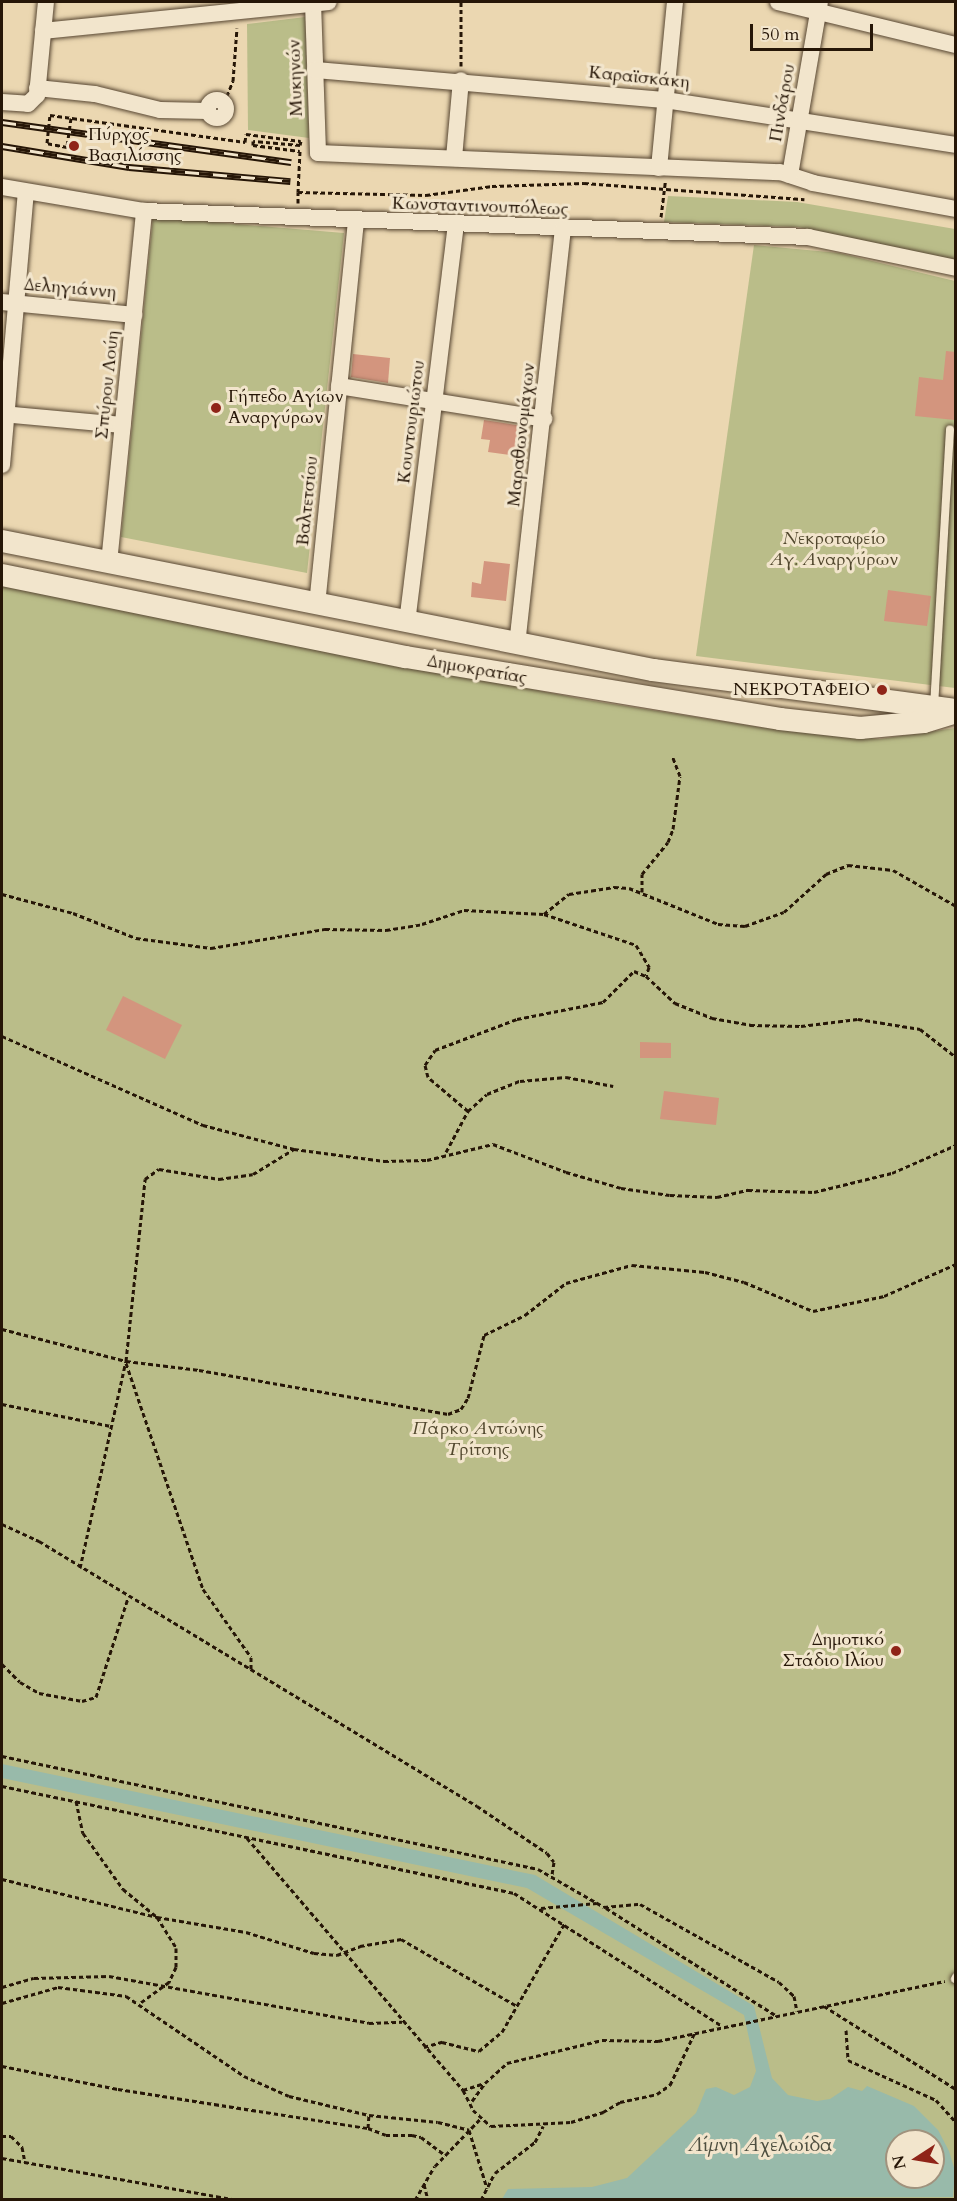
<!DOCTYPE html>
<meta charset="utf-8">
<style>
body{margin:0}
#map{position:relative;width:957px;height:2201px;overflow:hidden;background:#ebd7b1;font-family:Cardo,serif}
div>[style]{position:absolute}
.green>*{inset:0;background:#babd89}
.water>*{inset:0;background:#98baaa}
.building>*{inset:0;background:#d3957e}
.path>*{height:3px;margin-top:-1.5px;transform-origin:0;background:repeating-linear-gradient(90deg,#261607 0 4.5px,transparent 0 7.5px)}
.roads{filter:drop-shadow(0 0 2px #574632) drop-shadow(0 0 2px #574632)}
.lane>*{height:8px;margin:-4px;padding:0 4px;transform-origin:4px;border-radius:4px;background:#f2e5cc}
.street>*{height:16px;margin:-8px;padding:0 8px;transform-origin:8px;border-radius:8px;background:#f2e5cc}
.street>.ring{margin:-8px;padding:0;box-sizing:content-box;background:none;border:16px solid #f2e5cc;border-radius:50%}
.secondary>*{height:22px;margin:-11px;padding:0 11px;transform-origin:11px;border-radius:11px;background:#f2e5cc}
.rail>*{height:7px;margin-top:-3.5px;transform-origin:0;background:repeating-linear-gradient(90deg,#f2e5cc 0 14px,#261607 0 28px);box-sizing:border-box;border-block:2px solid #261607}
.dots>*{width:16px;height:16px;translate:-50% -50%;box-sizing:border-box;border:3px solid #f2e5cc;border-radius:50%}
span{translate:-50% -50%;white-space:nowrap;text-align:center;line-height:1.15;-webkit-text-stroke:6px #f2e5cc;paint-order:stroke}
.street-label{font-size:18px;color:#261607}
.poi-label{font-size:18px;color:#261607}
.left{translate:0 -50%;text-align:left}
.right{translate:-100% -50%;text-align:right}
.park-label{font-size:18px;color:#52482e;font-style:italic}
.water-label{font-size:20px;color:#4e4f40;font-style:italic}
.frame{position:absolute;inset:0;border:3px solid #261607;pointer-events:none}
.north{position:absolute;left:885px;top:2129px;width:60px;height:60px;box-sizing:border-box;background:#f2e5cc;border:2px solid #a0927d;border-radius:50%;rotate:258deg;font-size:16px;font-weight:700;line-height:24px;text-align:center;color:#261607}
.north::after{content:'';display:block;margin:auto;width:21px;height:27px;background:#8f2418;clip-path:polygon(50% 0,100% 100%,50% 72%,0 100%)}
.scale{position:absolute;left:750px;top:24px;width:123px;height:27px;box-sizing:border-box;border:3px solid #261607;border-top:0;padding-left:8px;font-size:18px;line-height:21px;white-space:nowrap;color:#261607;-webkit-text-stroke:4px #f2e5cc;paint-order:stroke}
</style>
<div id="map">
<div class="green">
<div style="clip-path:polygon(305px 17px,309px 138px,248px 130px,247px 24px)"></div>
<div style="clip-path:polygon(668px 196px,797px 202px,955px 229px,955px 260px,798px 227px,664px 222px)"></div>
<div style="clip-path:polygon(153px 217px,344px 233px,307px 573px,121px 537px)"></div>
<div style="clip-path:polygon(754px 245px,839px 253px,955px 281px,955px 688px,696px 656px)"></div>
<div style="clip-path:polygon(evenodd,2px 586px,587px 700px,772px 729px,880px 739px,955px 728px,955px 2199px,2px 2199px,2px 586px,897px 2141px,933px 2141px,933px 2177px,897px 2177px,897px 2141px)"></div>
</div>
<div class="water">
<div style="clip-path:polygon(evenodd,2px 1764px,535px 1875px,754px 2006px,772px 2078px,788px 2095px,817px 2101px,830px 2099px,848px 2087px,862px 2091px,867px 2086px,914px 2106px,938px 2130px,949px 2151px,955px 2171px,953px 2197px,502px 2199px,508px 2189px,592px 2187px,627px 2178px,696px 2113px,706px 2089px,716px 2087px,734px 2095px,750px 2087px,756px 2071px,744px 2015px,527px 1888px,2px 1778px,2px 1764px,897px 2141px,933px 2141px,933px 2177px,897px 2177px,897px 2141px)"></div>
</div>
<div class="building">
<div style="clip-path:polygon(946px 351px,956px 352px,955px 420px,915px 416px,919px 377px,943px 380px)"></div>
<div style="clip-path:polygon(353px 354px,390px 358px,388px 383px,351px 377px)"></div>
<div style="clip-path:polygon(484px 420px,522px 426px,518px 456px,488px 452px,490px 440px,481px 439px)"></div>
<div style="clip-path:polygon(484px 561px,510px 564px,506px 601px,471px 597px,472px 582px,481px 584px)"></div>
<div style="clip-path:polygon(888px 590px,931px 596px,927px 626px,884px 621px)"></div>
<div style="clip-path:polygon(123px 996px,182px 1025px,165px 1059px,106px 1030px)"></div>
<div style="clip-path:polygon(640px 1042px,671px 1043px,671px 1058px,640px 1058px)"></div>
<div style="clip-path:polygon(664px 1091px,719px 1098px,716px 1125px,660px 1119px)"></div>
</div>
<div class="path">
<div style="left:461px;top:2px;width:64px;rotate:90deg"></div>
<div style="left:224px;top:103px;width:24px;rotate:-68deg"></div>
<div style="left:233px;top:81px;width:53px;rotate:-85.7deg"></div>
<div style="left:71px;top:118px;width:29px;rotate:98deg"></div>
<div style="left:67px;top:147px;width:20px;rotate:-169deg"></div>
<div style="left:47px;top:143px;width:28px;rotate:-84deg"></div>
<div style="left:50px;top:115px;width:197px;rotate:7.9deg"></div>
<div style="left:245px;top:142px;width:8px;rotate:-83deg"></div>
<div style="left:246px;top:134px;width:55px;rotate:7.3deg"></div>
<div style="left:301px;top:141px;width:4px;rotate:104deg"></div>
<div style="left:300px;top:145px;width:47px;rotate:-175.1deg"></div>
<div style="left:253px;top:141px;width:4px;rotate:90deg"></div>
<div style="left:253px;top:145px;width:47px;rotate:7.3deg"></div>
<div style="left:300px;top:151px;width:41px;rotate:92.8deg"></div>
<div style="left:298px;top:203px;width:11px;rotate:-90deg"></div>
<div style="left:298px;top:192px;width:128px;rotate:1.3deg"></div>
<div style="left:426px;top:195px;width:67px;rotate:-7.8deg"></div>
<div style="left:492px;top:186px;width:92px;rotate:-1.9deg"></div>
<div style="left:584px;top:183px;width:221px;rotate:4.2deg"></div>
<div style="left:661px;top:217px;width:35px;rotate:-83deg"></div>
<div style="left:642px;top:892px;width:18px;rotate:-90deg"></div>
<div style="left:642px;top:874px;width:41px;rotate:-50.9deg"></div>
<div style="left:668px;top:842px;width:14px;rotate:-69deg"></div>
<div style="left:673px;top:829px;width:53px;rotate:-82.5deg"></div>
<div style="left:680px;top:776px;width:22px;rotate:-111deg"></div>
<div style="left:2px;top:894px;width:73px;rotate:15deg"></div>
<div style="left:73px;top:913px;width:68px;rotate:21.6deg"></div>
<div style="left:136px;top:938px;width:76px;rotate:7.6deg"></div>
<div style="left:211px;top:948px;width:116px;rotate:-9.5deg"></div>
<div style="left:325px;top:929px;width:61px;rotate:0.9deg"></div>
<div style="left:386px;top:930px;width:36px;rotate:-9deg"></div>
<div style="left:422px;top:924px;width:44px;rotate:-18.4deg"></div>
<div style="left:464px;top:910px;width:80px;rotate:2.9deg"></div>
<div style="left:544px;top:914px;width:97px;rotate:18.6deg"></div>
<div style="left:636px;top:945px;width:26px;rotate:59deg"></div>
<div style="left:649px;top:967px;width:9px;rotate:108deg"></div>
<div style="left:544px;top:914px;width:32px;rotate:-39deg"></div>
<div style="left:569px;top:894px;width:46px;rotate:-8.8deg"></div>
<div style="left:614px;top:887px;width:15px;rotate:4deg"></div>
<div style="left:629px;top:888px;width:96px;rotate:22deg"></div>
<div style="left:718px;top:924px;width:27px;rotate:4deg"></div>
<div style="left:745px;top:926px;width:41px;rotate:-19.7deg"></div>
<div style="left:784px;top:912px;width:57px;rotate:-42.1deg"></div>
<div style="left:826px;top:874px;width:24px;rotate:-22deg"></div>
<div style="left:848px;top:865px;width:45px;rotate:6.3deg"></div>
<div style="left:893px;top:870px;width:73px;rotate:29.7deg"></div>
<div style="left:2px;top:1036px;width:220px;rotate:23.9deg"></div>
<div style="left:203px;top:1125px;width:94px;rotate:14.8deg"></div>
<div style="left:294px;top:1149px;width:91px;rotate:7.6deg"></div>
<div style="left:384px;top:1161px;width:43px;rotate:-1.3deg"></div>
<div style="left:427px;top:1160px;width:68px;rotate:-13.6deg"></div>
<div style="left:493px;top:1144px;width:78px;rotate:21deg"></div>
<div style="left:566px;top:1172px;width:57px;rotate:16.2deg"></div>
<div style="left:621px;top:1188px;width:49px;rotate:8.1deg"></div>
<div style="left:670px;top:1195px;width:47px;rotate:2.4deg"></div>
<div style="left:717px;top:1197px;width:32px;rotate:-13deg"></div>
<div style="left:748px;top:1190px;width:66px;rotate:1.7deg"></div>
<div style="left:814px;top:1192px;width:80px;rotate:-13.7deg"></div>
<div style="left:892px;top:1173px;width:70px;rotate:-23.6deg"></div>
<div style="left:468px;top:1111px;width:52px;rotate:-139.6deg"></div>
<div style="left:428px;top:1077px;width:12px;rotate:-104deg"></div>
<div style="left:425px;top:1065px;width:18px;rotate:-56deg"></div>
<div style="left:435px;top:1050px;width:88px;rotate:-20.7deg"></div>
<div style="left:517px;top:1019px;width:88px;rotate:-11.2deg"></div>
<div style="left:603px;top:1002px;width:44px;rotate:-45deg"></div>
<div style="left:634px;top:971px;width:13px;rotate:23deg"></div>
<div style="left:646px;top:976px;width:40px;rotate:43deg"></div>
<div style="left:675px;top:1003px;width:40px;rotate:22deg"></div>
<div style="left:712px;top:1018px;width:39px;rotate:10deg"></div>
<div style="left:750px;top:1025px;width:51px;rotate:1.1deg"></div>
<div style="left:801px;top:1026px;width:57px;rotate:-7deg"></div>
<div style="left:858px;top:1019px;width:63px;rotate:9.2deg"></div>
<div style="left:920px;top:1029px;width:46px;rotate:37.9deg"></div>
<div style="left:446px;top:1152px;width:47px;rotate:-61.8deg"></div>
<div style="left:468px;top:1111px;width:25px;rotate:-42deg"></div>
<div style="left:487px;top:1094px;width:35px;rotate:-22deg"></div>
<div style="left:520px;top:1081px;width:46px;rotate:-5deg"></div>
<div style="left:566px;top:1077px;width:48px;rotate:10.8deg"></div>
<div style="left:2px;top:1329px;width:128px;rotate:14.5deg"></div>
<div style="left:126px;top:1361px;width:74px;rotate:7deg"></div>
<div style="left:199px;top:1370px;width:253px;rotate:10deg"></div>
<div style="left:448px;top:1414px;width:14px;rotate:-21deg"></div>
<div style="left:461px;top:1409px;width:13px;rotate:-58deg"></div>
<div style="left:468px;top:1398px;width:65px;rotate:-75.7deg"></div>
<div style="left:484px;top:1335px;width:46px;rotate:-26deg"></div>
<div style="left:525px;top:1315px;width:52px;rotate:-38deg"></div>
<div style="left:566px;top:1283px;width:68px;rotate:-15.3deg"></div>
<div style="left:632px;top:1265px;width:73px;rotate:5.5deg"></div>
<div style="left:705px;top:1272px;width:40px;rotate:14.4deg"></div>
<div style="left:744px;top:1282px;width:75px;rotate:22.8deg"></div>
<div style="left:813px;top:1311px;width:73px;rotate:-11.9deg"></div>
<div style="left:884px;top:1296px;width:79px;rotate:-24deg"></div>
<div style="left:126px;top:1363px;width:239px;rotate:71.2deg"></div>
<div style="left:203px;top:1589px;width:83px;rotate:54.8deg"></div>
<div style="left:251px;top:1657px;width:12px;rotate:90deg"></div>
<div style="left:2px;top:1404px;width:111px;rotate:11.4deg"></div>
<div style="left:2px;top:1524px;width:41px;rotate:24.7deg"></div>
<div style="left:39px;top:1541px;width:512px;rotate:31.17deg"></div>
<div style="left:477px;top:1806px;width:84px;rotate:33.9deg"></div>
<div style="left:547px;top:1853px;width:11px;rotate:52deg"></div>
<div style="left:554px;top:1862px;width:13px;rotate:99deg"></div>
<div style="left:80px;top:1568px;width:212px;rotate:-77.5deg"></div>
<div style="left:126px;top:1361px;width:183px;rotate:-84deg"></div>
<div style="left:145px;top:1179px;width:17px;rotate:-36deg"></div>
<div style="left:159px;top:1169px;width:61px;rotate:9.5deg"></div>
<div style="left:219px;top:1179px;width:34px;rotate:-8deg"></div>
<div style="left:253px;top:1174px;width:48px;rotate:-31.4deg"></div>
<div style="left:2px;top:1664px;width:25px;rotate:45deg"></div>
<div style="left:20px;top:1682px;width:22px;rotate:30deg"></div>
<div style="left:39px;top:1693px;width:44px;rotate:10.5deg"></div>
<div style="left:82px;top:1701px;width:15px;rotate:-16deg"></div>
<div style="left:96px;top:1697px;width:104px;rotate:-72.1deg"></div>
<div style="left:2px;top:1756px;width:548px;rotate:11.9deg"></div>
<div style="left:538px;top:1869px;width:76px;rotate:29.9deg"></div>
<div style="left:604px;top:1907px;width:36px;rotate:-5deg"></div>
<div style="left:640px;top:1904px;width:159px;rotate:29.3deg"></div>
<div style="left:779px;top:1982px;width:21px;rotate:43deg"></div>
<div style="left:794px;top:1996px;width:15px;rotate:79deg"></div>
<div style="left:2px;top:1786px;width:523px;rotate:11.8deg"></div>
<div style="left:514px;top:1893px;width:247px;rotate:32.6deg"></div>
<div style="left:76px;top:1801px;width:33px;rotate:78deg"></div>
<div style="left:83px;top:1833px;width:69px;rotate:54.5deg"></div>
<div style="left:123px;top:1889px;width:44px;rotate:39.5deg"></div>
<div style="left:157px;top:1917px;width:36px;rotate:58deg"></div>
<div style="left:176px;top:1948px;width:19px;rotate:90deg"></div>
<div style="left:176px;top:1967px;width:17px;rotate:115deg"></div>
<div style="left:169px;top:1982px;width:36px;rotate:144deg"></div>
<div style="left:247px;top:1838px;width:332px;rotate:49.4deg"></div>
<div style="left:463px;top:2090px;width:22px;rotate:63deg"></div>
<div style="left:473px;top:2110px;width:24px;rotate:42deg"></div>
<div style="left:491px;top:2126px;width:80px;rotate:-2.9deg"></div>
<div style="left:571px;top:2122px;width:34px;rotate:-17deg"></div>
<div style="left:603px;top:2112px;width:20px;rotate:-30deg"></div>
<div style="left:620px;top:2102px;width:38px;rotate:-12deg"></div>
<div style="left:657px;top:2094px;width:16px;rotate:-35deg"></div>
<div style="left:670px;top:2085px;width:59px;rotate:-64.7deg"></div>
<div style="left:2px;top:1879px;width:160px;rotate:13.8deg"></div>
<div style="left:157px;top:1917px;width:90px;rotate:9.6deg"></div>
<div style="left:246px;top:1932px;width:71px;rotate:17.2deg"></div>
<div style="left:314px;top:1953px;width:23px;rotate:5deg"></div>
<div style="left:337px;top:1955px;width:25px;rotate:-21deg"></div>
<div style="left:360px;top:1946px;width:42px;rotate:-9.7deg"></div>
<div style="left:401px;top:1939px;width:134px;rotate:30deg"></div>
<div style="left:541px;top:1908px;width:56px;rotate:-5.1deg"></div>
<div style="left:606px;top:1908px;width:200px;rotate:32.3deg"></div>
<div style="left:2px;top:1987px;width:33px;rotate:-16deg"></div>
<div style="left:34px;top:1978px;width:75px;rotate:-1.5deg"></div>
<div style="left:109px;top:1976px;width:264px;rotate:10.2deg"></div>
<div style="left:369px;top:2023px;width:33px;rotate:-2deg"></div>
<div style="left:2px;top:2003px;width:58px;rotate:-15.9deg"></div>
<div style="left:58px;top:1987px;width:69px;rotate:7.5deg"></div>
<div style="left:126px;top:1996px;width:143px;rotate:34.1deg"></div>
<div style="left:244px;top:2076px;width:49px;rotate:24deg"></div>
<div style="left:289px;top:2096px;width:82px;rotate:13.4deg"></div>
<div style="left:369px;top:2115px;width:69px;rotate:5.8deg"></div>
<div style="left:438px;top:2122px;width:32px;rotate:14deg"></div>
<div style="left:469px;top:2130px;width:61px;rotate:72.8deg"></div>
<div style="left:824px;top:2006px;width:156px;rotate:32.2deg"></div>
<div style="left:846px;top:2030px;width:30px;rotate:86deg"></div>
<div style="left:848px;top:2060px;width:97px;rotate:24.4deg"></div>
<div style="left:936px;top:2100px;width:30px;rotate:48deg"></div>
<div style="left:424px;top:2047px;width:19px;rotate:-16deg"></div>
<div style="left:442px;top:2042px;width:38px;rotate:14deg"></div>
<div style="left:479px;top:2051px;width:30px;rotate:-40deg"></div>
<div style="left:502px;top:2032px;width:125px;rotate:-60.1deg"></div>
<div style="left:2px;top:2066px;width:118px;rotate:11.2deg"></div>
<div style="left:118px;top:2089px;width:253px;rotate:8.9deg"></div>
<div style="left:368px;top:2128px;width:19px;rotate:21deg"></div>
<div style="left:386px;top:2135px;width:26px"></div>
<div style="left:412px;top:2135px;width:9px;rotate:13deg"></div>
<div style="left:421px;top:2137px;width:30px;rotate:37deg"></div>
<div style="left:463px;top:2090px;width:22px;rotate:-18deg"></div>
<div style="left:472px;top:2101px;width:22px;rotate:-54deg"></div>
<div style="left:485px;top:2083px;width:30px;rotate:-42deg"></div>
<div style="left:507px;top:2063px;width:98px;rotate:-13.6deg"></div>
<div style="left:602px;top:2040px;width:56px;rotate:1deg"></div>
<div style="left:658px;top:2041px;width:293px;rotate:-11.8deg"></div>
<div style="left:368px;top:2128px;width:13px;rotate:-86deg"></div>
<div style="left:2px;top:2136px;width:9px"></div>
<div style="left:11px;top:2136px;width:16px;rotate:45deg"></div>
<div style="left:22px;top:2147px;width:15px;rotate:79deg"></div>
<div style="left:2px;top:2158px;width:239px;rotate:10.1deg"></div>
<div style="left:424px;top:2184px;width:16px;rotate:76deg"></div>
<div style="left:415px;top:2200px;width:39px;rotate:-60deg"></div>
<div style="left:435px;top:2166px;width:66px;rotate:-46.2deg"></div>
<div style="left:481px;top:2200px;width:30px;rotate:-63deg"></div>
<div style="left:495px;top:2173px;width:51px;rotate:-37.8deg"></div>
<div style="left:535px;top:2142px;width:18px;rotate:-63deg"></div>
</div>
<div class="roads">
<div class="lane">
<div style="left:934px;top:707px;width:278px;rotate:-86.7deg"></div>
<div style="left:955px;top:1979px;width:2px;rotate:-63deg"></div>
</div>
<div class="street">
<div style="left:313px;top:2px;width:151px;rotate:88.1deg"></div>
<div style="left:318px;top:153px;width:462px;rotate:2.4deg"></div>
<div style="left:780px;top:172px;width:35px;rotate:18deg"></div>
<div style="left:813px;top:183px;width:145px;rotate:10.3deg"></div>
<div style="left:778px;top:2px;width:183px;rotate:13.6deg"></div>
<div style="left:43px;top:31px;width:287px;rotate:-5.8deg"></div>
<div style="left:315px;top:70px;width:351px;rotate:4.9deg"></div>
<div style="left:665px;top:100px;width:294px;rotate:8.8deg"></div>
<div style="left:37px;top:88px;width:58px;rotate:5.9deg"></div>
<div style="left:95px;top:94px;width:67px;rotate:13.8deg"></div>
<div style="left:160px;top:110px;width:48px;rotate:1.2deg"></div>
<div class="ring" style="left:208px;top:100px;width:2px;height:2px"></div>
<div style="left:2px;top:102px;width:26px;rotate:4deg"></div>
<div style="left:28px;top:104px;width:13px;rotate:-45deg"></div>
<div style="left:37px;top:95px;width:93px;rotate:-84.5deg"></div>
<div style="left:454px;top:158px;width:78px;rotate:-84.9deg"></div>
<div style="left:659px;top:168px;width:167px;rotate:-84.5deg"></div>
<div style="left:790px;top:175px;width:176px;rotate:-80.2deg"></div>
<div style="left:2px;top:187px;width:144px;rotate:9.6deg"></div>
<div style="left:144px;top:211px;width:665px;rotate:2.24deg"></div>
<div style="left:808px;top:237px;width:151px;rotate:11.8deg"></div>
<div style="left:2px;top:302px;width:133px;rotate:5.6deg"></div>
<div style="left:339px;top:386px;width:208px;rotate:9.1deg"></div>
<div style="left:2px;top:414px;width:121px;rotate:5.2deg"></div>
<div style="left:2px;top:465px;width:274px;rotate:-85deg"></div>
<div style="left:109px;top:563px;width:354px;rotate:-84.3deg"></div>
<div style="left:317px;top:605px;width:385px;rotate:-84.2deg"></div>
<div style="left:407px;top:623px;width:401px;rotate:-83deg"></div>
<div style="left:517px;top:645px;width:419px;rotate:-83.7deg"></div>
</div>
<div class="secondary">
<div style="left:2px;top:541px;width:664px;rotate:11.21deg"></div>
<div style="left:653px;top:670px;width:301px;rotate:7.5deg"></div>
<div style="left:2px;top:575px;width:412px;rotate:11.5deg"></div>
<div style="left:406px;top:657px;width:379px;rotate:9.4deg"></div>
<div style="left:780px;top:719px;width:81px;rotate:6.4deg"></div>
<div style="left:860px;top:728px;width:64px;rotate:-5.4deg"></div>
<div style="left:924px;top:722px;width:34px;rotate:-17deg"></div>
</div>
</div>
<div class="rail">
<div style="left:2px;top:122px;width:292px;rotate:7.9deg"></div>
<div style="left:2px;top:146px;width:129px;rotate:9.4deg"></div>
<div style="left:129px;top:167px;width:162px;rotate:5deg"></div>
</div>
<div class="dots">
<div style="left:74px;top:146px;background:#8f2418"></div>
<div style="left:216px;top:408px;background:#8f2418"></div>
<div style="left:882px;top:690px;background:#8f2418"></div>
<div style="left:896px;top:1651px;background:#8f2418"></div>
</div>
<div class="street-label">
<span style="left:296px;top:78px;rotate:-92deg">Μυκηνών</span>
<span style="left:639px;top:78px;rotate:6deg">Καραϊσκάκη</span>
<span style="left:783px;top:103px;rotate:-80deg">Πινδάρου</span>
<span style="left:480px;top:207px;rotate:2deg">Κωνσταντινουπόλεως</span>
<span style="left:70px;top:289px;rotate:5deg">Δεληγιάννη</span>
<span style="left:108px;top:385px;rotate:-84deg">Σπύρου Λούη</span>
<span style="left:412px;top:422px;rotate:-83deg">Κουντουριώτου</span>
<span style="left:522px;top:435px;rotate:-84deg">Μαραθωνομάχων</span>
<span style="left:308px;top:501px;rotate:-84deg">Βαλτετσίου</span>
<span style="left:477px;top:670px;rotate:10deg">Δημοκρατίας</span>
</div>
<div class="poi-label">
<span class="left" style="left:88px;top:146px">Πύργος<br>Βασιλίσσης</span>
<span class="left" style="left:228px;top:408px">Γήπεδο Αγίων<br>Αναργύρων</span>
<span class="right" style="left:870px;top:690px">ΝΕΚΡΟΤΑΦΕΙΟ</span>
<span class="right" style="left:884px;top:1651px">Δημοτικό<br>Στάδιο Ιλίου</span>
</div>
<div class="park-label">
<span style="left:834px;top:550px">Νεκροταφείο<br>Αγ. Αναργύρων</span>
<span style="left:478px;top:1440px">Πάρκο Αντώνης<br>Τρίτσης</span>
</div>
<div class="water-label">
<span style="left:761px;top:2144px">Λίμνη Αχελωίδα</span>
</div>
<div class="frame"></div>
<div class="north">N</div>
<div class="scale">50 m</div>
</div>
